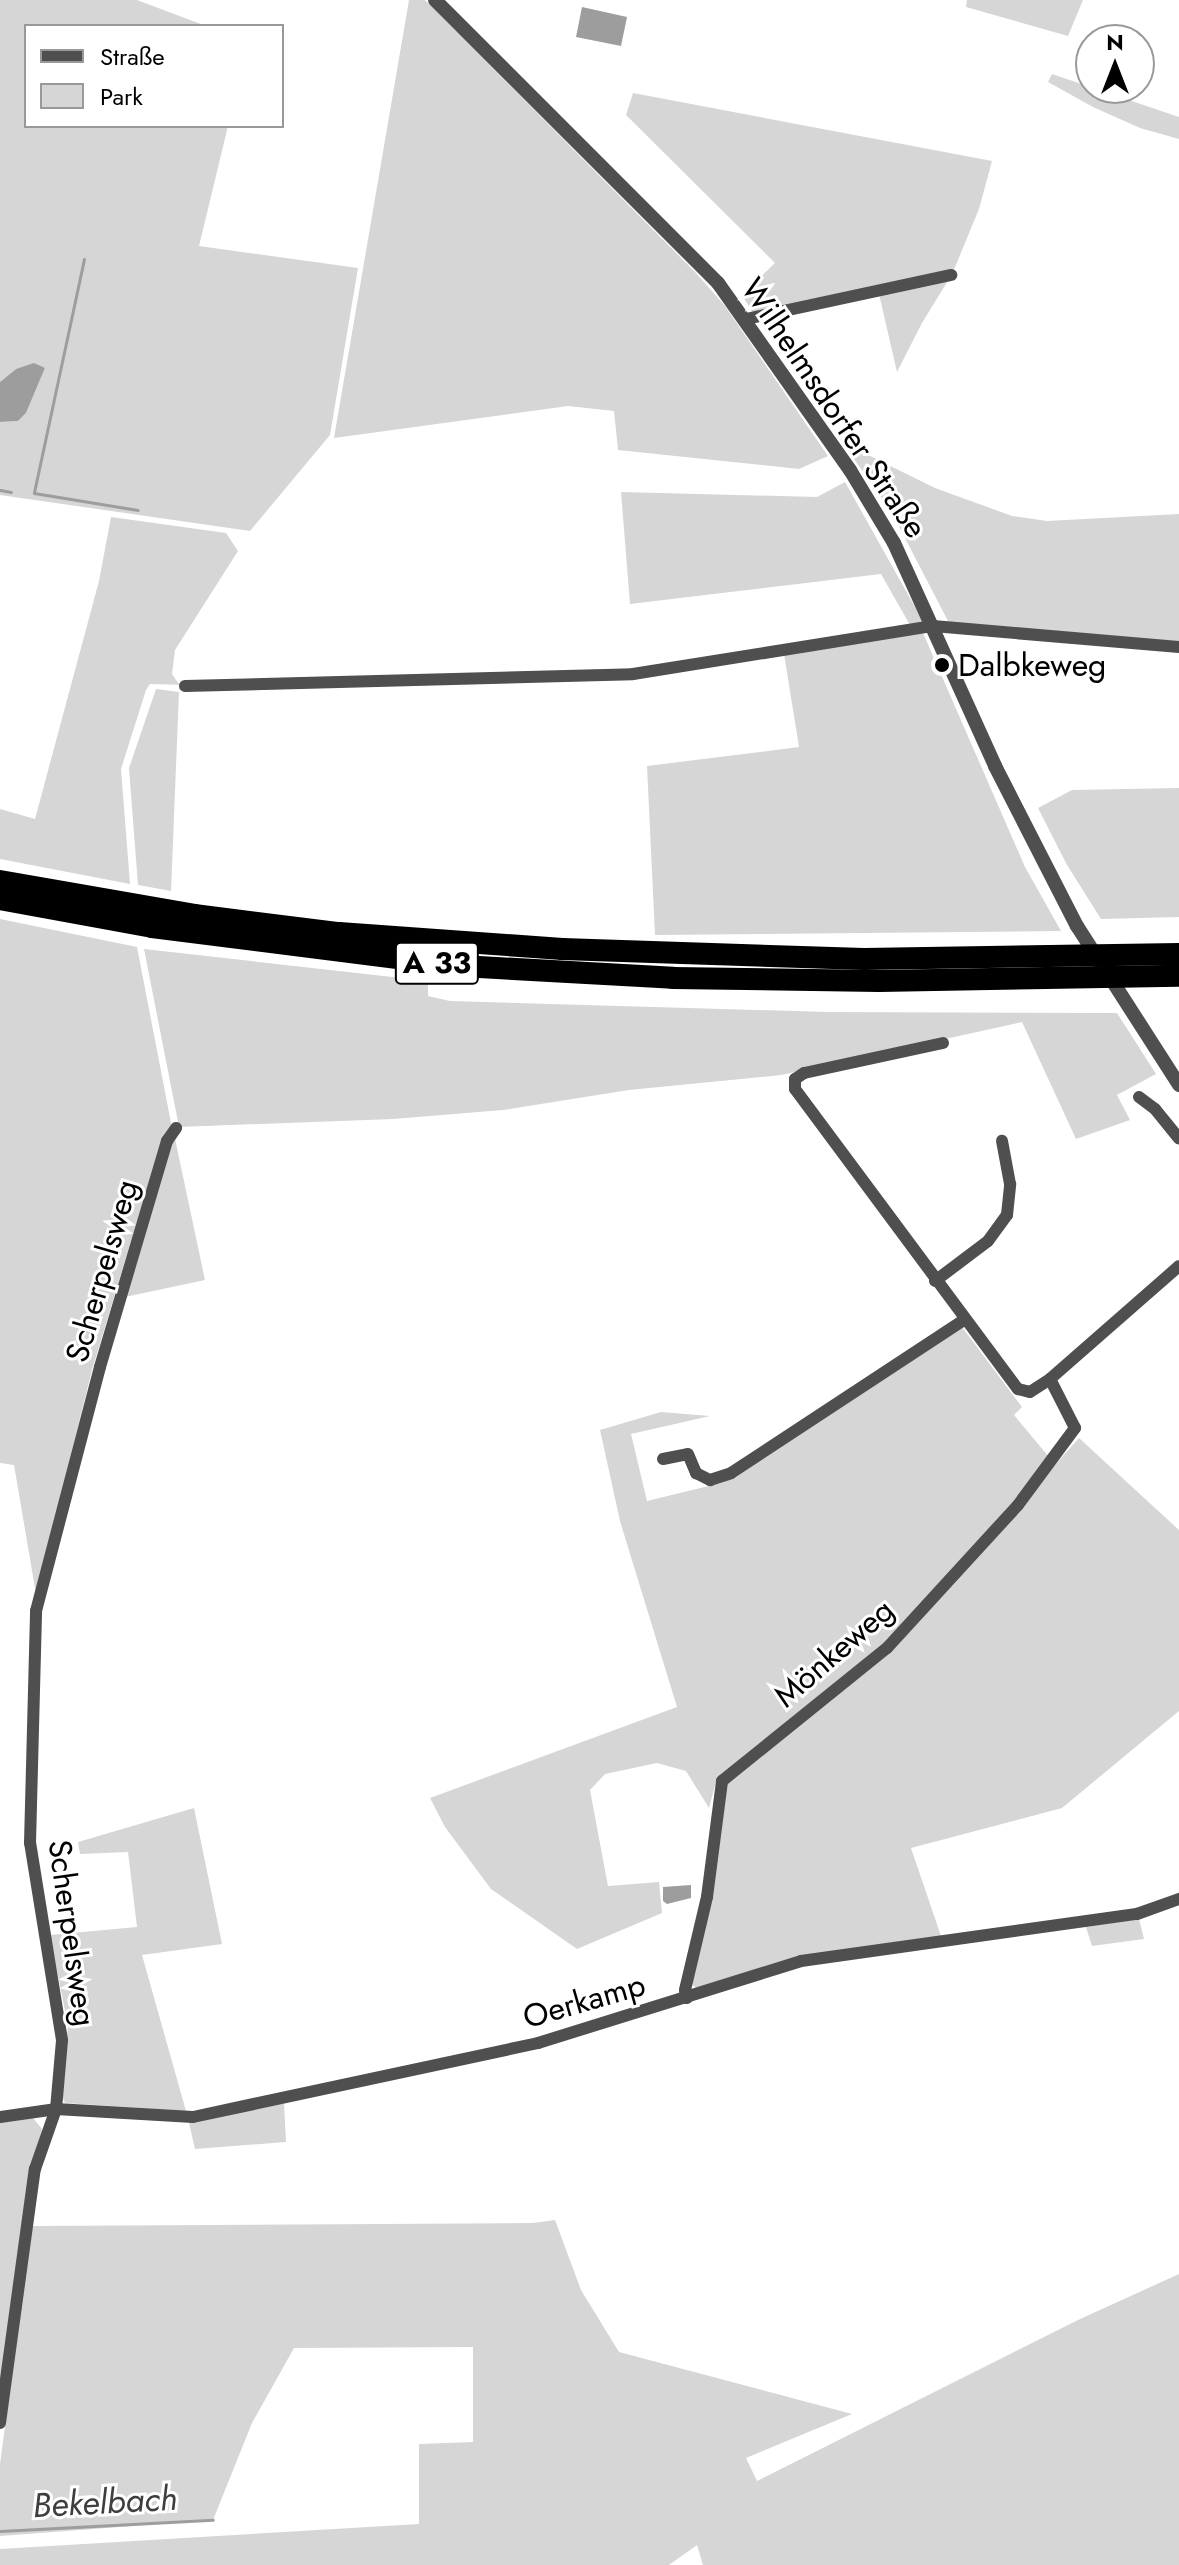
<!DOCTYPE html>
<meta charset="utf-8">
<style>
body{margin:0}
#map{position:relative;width:1179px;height:2565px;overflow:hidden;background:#fff;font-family:Jost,sans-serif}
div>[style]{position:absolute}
.green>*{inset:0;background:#d6d6d6}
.water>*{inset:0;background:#9d9d9d}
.stream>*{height:3px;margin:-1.5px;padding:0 1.5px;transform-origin:1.5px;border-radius:1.5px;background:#9d9d9d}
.minor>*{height:12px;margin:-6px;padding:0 6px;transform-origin:6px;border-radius:6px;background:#4f4f4f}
.tertiary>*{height:14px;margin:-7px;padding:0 7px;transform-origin:7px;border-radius:7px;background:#4f4f4f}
.motorway>*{height:22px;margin:-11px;padding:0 11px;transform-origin:11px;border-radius:11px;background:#000}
.dots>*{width:22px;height:22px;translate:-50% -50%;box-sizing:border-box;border:4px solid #fff;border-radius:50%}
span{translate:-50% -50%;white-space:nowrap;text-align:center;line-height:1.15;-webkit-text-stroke:6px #fff;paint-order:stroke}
.shield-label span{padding:2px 6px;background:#fff;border:2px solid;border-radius:6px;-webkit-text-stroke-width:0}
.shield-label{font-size:30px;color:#000;font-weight:700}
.street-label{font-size:32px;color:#000}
.poi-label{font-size:32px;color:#000}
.left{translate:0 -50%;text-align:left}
.water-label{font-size:34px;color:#3e3e3e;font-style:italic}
.legend{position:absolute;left:24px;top:24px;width:260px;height:104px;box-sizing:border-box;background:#fff;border:2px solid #999;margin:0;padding:10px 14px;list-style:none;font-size:24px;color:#000}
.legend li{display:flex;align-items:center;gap:16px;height:40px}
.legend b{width:40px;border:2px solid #999}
.north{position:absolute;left:1075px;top:24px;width:80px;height:80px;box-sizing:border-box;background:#fff;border:2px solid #999;border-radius:50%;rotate:0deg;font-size:22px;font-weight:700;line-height:32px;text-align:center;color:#000}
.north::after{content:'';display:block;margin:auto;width:28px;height:36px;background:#000;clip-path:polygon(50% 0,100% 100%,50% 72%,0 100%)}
</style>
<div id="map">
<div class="green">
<div style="clip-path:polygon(0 0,137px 0,206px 26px,26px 26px,26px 126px,228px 126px,199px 246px,358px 268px,330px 435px,250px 531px,0 495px,0 422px,18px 421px,26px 413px,45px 368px,16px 369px,0 382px)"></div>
<div style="clip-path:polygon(409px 0,425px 0,696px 273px,725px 306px,828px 456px,799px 469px,618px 450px,614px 411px,568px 406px,334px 438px)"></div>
<div style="clip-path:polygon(967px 0,1083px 0,1068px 36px,966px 7px)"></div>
<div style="clip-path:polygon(1052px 74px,1179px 117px,1179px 139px,1140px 128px,1093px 107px,1048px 82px)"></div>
<div style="clip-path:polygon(633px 93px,992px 161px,979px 209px,953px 272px,754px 315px,742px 295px,775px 263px,626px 115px)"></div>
<div style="clip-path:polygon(949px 279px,922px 323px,897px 372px,879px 294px)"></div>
<div style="clip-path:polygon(838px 436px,844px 443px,935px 488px,1012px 516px,1047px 521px,1179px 514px,1179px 642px,949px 623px,892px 513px)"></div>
<div style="clip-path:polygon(845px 482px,924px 623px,910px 625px,881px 574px,630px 604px,621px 492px,817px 497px)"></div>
<div style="clip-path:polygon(111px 517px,226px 533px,238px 551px,175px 650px,172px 674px,178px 683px,186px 685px,150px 684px,146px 690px,121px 769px,130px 884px,0 859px,0 809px,35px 819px,99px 581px)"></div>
<div style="clip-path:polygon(923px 633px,1025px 867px,1061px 931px,655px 935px,647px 766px,799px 747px,784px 654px)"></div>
<div style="clip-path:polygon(156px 689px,179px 692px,171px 891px,138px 885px,129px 768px)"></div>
<div style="clip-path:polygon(1179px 788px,1179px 917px,1101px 919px,1067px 865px,1038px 808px,1072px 790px)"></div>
<div style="clip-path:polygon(0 919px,137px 947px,172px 1128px,162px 1138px,92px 1370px,36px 1594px,14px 1465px,0 1463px)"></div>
<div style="clip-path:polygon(144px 949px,428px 981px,428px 996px,450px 1001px,827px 1012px,1117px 1013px,1156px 1074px,1117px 1095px,1130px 1120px,1076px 1139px,1022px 1022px,781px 1075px,629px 1090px,503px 1110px,393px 1119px,179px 1127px)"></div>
<div style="clip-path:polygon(174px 1134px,205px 1280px,125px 1297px)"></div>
<div style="clip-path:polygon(962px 1327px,1022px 1407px,1014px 1415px,1049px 1457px,1015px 1502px,884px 1644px,717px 1778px,709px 1808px,686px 1771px,657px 1763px,605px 1774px,590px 1790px,608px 1886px,659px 1882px,662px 1913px,577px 1949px,491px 1889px,445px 1827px,430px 1798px,677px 1707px,620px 1521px,600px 1430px,661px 1412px,710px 1416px,631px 1434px,647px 1501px,721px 1483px)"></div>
<div style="clip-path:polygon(1079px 1438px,1179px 1530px,1179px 1711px,1062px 1808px,911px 1848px,942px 1939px,797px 1958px,697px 1989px,692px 1984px,725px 1786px,888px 1652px)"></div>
<div style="clip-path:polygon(194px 1808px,222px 1944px,142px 1955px,186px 2111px,65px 2103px,61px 2094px,68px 2026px,50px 1935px,137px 1927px,128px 1852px,80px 1854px,78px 1842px)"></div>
<div style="clip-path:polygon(1139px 1919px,1144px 1939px,1092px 1946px,1086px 1927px)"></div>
<div style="clip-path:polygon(284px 2103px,286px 2142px,195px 2149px,189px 2123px)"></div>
<div style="clip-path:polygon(33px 2118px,42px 2129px,41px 2136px,0 2383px,0 2121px)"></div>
<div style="clip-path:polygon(555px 2220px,581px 2290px,619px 2352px,852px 2414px,746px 2458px,757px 2481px,1078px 2320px,1179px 2274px,1179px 2565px,703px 2565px,697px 2545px,669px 2565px,0 2565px,0 2549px,419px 2524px,419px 2444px,473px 2442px,473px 2347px,294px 2348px,252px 2423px,213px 2520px,0 2536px,0 2464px,32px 2226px,533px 2223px)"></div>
</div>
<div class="water">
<div style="clip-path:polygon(582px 7px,627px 17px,621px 46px,576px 37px)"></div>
<div style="clip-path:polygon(34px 363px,45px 368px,26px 413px,18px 421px,0 422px,0 382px,16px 369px)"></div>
<div style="clip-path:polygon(691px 1885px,691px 1898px,667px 1904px,663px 1901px,663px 1887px)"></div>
</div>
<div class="stream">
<div style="left:84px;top:259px;width:239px;rotate:102.1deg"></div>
<div style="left:34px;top:493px;width:105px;rotate:9.3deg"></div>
<div style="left:0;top:490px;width:11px;rotate:10deg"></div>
<div style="left:0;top:2531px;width:213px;rotate:-3deg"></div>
</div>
<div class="minor">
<div style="left:746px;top:319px;width:210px;rotate:-12.1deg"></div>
<div style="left:185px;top:686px;width:448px;rotate:-1.5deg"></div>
<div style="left:633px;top:674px;width:304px;rotate:-9.1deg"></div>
<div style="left:933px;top:626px;width:247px;rotate:4.9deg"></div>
<div style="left:943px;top:1043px;width:142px;rotate:167.8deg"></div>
<div style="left:804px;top:1073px;width:11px;rotate:146deg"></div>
<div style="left:795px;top:1079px;width:10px;rotate:90deg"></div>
<div style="left:795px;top:1089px;width:374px;rotate:53.4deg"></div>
<div style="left:1018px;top:1389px;width:12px;rotate:14deg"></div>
<div style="left:1030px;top:1392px;width:24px;rotate:-33deg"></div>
<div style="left:1050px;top:1379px;width:171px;rotate:-41.2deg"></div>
<div style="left:1139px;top:1097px;width:20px;rotate:37deg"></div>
<div style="left:1155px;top:1109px;width:38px;rotate:51deg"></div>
<div style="left:935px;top:1281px;width:66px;rotate:-37deg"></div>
<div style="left:988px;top:1241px;width:32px;rotate:-54deg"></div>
<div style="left:1007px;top:1215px;width:31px;rotate:-84deg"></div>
<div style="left:1010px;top:1184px;width:44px;rotate:-100.5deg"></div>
<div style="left:663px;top:1459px;width:25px;rotate:-11deg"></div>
<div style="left:688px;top:1454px;width:21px;rotate:67deg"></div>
<div style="left:696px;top:1473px;width:16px;rotate:27deg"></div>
<div style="left:710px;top:1480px;width:22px;rotate:-18deg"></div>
<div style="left:731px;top:1473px;width:279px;rotate:-33.3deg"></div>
<div style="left:687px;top:1998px;width:8px;rotate:-104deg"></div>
<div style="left:685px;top:1990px;width:96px;rotate:-76.7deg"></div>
<div style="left:707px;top:1897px;width:117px;rotate:-82.6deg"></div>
<div style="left:722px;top:1781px;width:212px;rotate:-38.9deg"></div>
<div style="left:887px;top:1648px;width:194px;rotate:-47.5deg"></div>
<div style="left:1018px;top:1505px;width:96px;rotate:-53.5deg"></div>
<div style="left:1075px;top:1428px;width:55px;rotate:-117deg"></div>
<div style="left:0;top:2117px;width:57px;rotate:-8.1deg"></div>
<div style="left:56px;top:2109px;width:137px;rotate:3.3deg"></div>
<div style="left:193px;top:2117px;width:353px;rotate:-12.1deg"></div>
<div style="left:538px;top:2043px;width:275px;rotate:-17.3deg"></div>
<div style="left:801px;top:1961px;width:339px;rotate:-8deg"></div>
<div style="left:1137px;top:1914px;width:45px;rotate:-19.7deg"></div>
<div style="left:0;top:2423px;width:256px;rotate:-82.2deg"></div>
<div style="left:35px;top:2169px;width:64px;rotate:-70.7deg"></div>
<div style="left:56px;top:2109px;width:69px;rotate:-85deg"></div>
<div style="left:62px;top:2040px;width:200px;rotate:-99.2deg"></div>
<div style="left:30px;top:1843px;width:232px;rotate:-88.5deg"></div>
<div style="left:36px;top:1611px;width:252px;rotate:-75.3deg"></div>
<div style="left:100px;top:1367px;width:236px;rotate:-73.5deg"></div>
<div style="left:167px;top:1141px;width:16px;rotate:-55deg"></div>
</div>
<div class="tertiary">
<div style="left:435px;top:0;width:400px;rotate:45deg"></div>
<div style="left:718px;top:283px;width:229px;rotate:54.8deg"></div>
<div style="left:850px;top:470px;width:85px;rotate:58.9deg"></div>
<div style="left:894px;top:543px;width:245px;rotate:65.6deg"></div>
<div style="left:995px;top:766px;width:180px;rotate:62.9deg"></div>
<div style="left:1077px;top:926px;width:189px;rotate:57.3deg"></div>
</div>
<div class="motorway">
<div style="left:0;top:881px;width:197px;rotate:9.9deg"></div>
<div style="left:194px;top:915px;width:146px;rotate:7.1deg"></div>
<div style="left:339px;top:933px;width:224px;rotate:4.1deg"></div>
<div style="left:562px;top:949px;width:302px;rotate:1.9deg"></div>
<div style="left:864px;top:959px;width:315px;rotate:-0.9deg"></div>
<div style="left:0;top:899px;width:155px;rotate:10.4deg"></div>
<div style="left:152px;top:927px;width:311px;rotate:7.2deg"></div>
<div style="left:461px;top:966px;width:212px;rotate:3.2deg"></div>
<div style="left:673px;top:978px;width:206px;rotate:0.8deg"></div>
<div style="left:879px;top:981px;width:300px;rotate:-1deg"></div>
</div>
<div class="dots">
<div style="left:942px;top:665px;background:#000"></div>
</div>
<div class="shield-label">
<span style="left:437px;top:963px">A 33</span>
</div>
<div class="street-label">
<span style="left:834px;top:408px;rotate:56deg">Wilhelmsdorfer Straße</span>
<span style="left:102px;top:1271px;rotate:-74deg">Scherpelsweg</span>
<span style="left:834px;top:1653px;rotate:-41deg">Mönkeweg</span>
<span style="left:72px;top:1933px;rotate:82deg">Scherpelsweg</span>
<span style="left:584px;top:2001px;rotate:-16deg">Oerkamp</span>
</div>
<div class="poi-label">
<span class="left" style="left:958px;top:665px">Dalbkeweg</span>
</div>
<div class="water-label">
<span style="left:105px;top:2502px;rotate:-3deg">Bekelbach</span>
</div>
<ul class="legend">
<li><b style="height:10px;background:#4f4f4f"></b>Straße</li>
<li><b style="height:22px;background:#d6d6d6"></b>Park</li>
</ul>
<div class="north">N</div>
</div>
